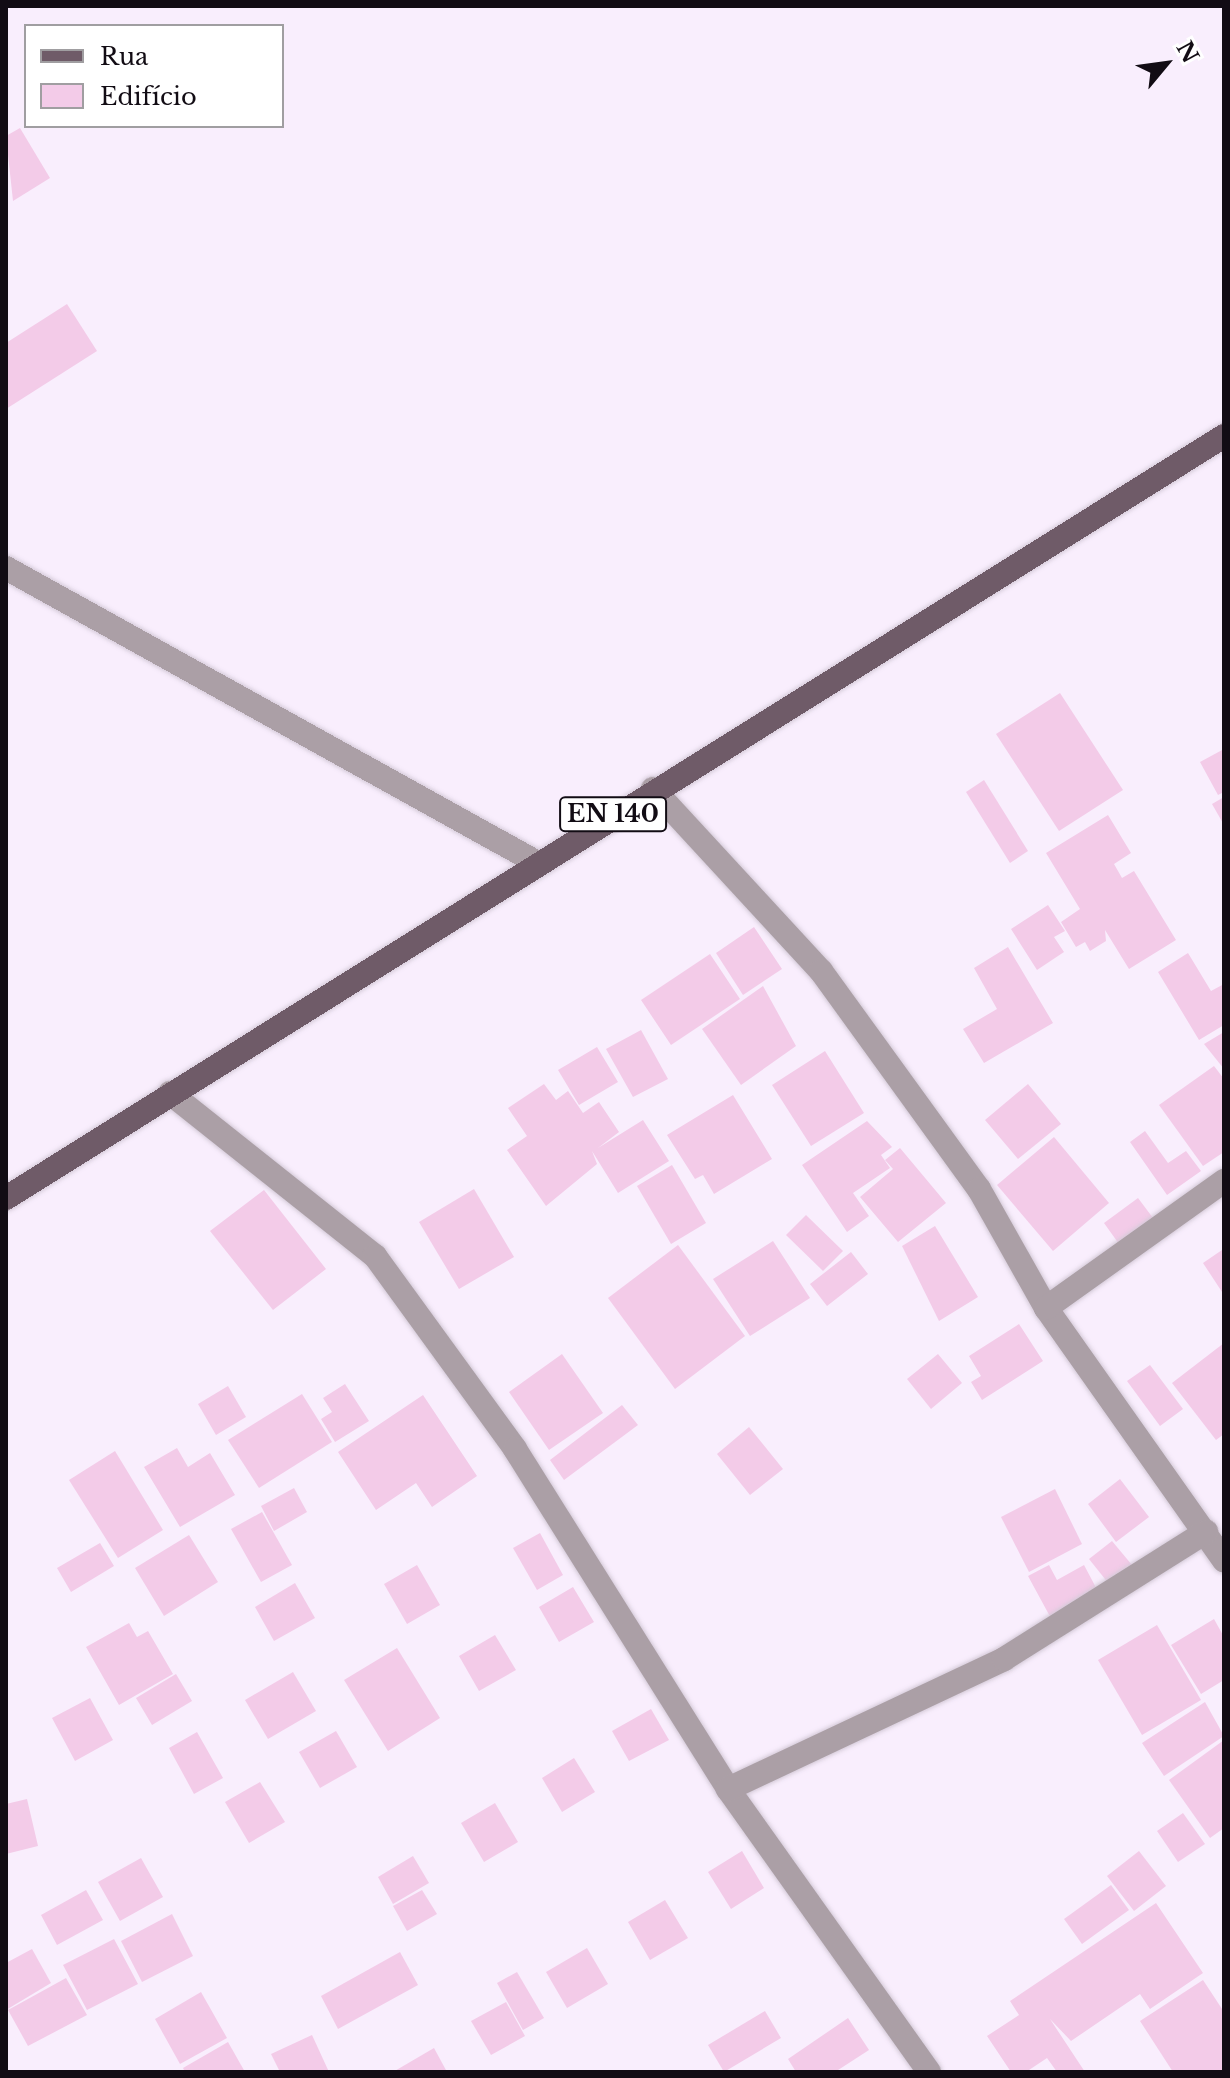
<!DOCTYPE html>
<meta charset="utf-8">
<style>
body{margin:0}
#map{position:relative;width:1230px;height:2078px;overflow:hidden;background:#f9eefd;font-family:"Libre Baskerville",serif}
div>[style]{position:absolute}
.building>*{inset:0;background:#f3cbe8}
.roads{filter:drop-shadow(0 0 2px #d4cad8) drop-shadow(0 0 2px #d4cad8)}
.minor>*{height:24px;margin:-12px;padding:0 12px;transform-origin:12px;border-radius:12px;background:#ab9fa6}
.major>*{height:24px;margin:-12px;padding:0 12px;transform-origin:12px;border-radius:12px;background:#6f5b68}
span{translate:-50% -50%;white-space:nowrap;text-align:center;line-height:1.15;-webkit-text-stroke:7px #fff;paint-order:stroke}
.shield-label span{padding:2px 6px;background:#fff;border:2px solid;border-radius:6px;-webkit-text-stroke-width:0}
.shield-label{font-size:24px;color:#120c14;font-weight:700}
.frame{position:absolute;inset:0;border:8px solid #120c14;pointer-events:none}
.legend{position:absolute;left:24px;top:24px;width:260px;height:104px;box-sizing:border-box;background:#fff;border:2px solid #a09ea1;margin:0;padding:10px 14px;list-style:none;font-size:24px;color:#120c14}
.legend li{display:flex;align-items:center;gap:16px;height:40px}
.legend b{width:40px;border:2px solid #a09ea1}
.north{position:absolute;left:1126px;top:24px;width:80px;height:80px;-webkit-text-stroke:6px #fff;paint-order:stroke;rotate:61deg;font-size:22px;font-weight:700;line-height:32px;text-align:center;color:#120c14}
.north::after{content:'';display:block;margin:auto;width:28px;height:36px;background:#120c14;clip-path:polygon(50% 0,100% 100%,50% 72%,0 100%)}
</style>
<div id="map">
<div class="building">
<div style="clip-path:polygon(20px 128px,50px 178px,13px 201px,6px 136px)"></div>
<div style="clip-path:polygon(67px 304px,97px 351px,6px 409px,6px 343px)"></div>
<div style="clip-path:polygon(1060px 693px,1123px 790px,1059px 831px,996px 734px)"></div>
<div style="clip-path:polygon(1224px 749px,1224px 792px,1218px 795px,1200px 762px)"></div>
<div style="clip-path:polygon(984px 780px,1028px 851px,1010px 863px,966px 792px)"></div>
<div style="clip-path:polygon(1224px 797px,1224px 825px,1212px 804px)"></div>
<div style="clip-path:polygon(1108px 815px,1131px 853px,1114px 864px,1122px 878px,1134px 871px,1176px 940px,1129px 969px,1105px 930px,1106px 941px,1090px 951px,1085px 942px,1076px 947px,1061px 922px,1080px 909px,1046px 853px)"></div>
<div style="clip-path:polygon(1048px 905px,1065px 931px,1054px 937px,1064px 952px,1037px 970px,1011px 929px)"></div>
<div style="clip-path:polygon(754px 927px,782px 969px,743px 995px,716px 953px)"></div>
<div style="clip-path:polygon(1008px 947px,1053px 1023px,984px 1063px,963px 1029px,997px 1009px,974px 968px)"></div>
<div style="clip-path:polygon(1188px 953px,1211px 991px,1224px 984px,1224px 1025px,1199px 1040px,1158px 972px)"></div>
<div style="clip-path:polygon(710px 954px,740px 999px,671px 1045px,641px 1000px)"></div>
<div style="clip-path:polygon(763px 986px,796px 1046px,741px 1085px,702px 1029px)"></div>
<div style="clip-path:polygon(641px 1030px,668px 1079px,633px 1097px,606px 1049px)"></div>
<div style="clip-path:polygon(1224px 1032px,1224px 1069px,1204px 1044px)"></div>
<div style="clip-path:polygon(597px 1047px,618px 1082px,579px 1105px,558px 1070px)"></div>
<div style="clip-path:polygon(825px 1051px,864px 1113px,811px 1146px,772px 1085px)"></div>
<div style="clip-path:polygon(1214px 1066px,1224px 1079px,1224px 1152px,1203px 1166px,1159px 1105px)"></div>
<div style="clip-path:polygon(544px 1084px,556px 1100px,568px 1091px,583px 1113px,599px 1102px,619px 1132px,598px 1148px,643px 1120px,669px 1161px,618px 1193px,592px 1151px,597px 1164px,546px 1206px,507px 1150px,527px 1136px,508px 1108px)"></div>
<div style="clip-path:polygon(1028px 1084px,1061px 1124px,1018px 1159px,985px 1120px)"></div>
<div style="clip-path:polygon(733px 1095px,772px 1159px,714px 1194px,703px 1175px,695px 1179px,667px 1135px)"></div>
<div style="clip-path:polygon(867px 1121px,892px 1147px,881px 1155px,890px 1168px,853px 1193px,869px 1216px,847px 1232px,802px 1165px)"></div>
<div style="clip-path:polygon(1145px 1131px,1168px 1163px,1186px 1151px,1201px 1171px,1167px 1195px,1130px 1142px)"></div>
<div style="clip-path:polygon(1054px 1137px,1109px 1203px,1053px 1251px,997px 1185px)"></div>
<div style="clip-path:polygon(900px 1148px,946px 1203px,898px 1242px,860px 1197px,893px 1169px,885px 1160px)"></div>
<div style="clip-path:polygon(672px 1165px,706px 1223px,671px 1244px,637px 1186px)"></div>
<div style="clip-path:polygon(474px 1189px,514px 1257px,459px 1289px,419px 1222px)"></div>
<div style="clip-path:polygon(264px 1190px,326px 1269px,273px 1310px,210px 1231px)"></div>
<div style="clip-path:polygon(1138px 1198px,1153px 1218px,1119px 1244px,1104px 1223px)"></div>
<div style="clip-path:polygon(806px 1215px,843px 1251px,823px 1271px,786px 1235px)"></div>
<div style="clip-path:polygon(935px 1226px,978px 1297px,939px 1321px,902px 1246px)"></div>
<div style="clip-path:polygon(773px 1241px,810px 1298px,750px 1336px,713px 1279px)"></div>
<div style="clip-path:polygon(678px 1245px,745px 1336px,675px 1389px,608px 1298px)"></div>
<div style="clip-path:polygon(1222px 1250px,1224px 1254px,1224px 1295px,1203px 1263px)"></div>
<div style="clip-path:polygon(851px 1252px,868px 1274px,827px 1306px,810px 1284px)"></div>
<div style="clip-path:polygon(1019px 1324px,1043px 1361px,982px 1400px,971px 1382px,981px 1376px,969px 1356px)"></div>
<div style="clip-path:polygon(1224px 1343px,1224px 1434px,1216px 1440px,1172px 1383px)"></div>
<div style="clip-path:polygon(562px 1354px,603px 1413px,549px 1450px,509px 1392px)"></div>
<div style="clip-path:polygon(938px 1354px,962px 1383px,931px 1409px,907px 1379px)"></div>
<div style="clip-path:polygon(1150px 1365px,1183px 1409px,1160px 1426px,1127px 1381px)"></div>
<div style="clip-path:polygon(345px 1384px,369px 1421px,335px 1442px,321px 1419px,332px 1412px,323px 1398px)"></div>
<div style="clip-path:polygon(228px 1386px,246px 1417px,216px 1435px,198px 1404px)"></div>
<div style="clip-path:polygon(302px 1394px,332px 1442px,259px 1488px,228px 1440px)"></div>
<div style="clip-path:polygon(423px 1395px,477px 1476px,432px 1507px,416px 1483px,376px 1510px,338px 1452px)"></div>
<div style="clip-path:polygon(622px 1405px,638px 1425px,564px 1480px,550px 1460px)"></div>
<div style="clip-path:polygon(749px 1427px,783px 1469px,750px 1495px,717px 1454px)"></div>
<div style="clip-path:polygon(177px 1448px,188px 1467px,210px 1453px,235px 1495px,180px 1527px,144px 1467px)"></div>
<div style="clip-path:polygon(115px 1451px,163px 1530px,118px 1558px,69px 1480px)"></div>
<div style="clip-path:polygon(1120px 1479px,1149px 1517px,1116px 1542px,1088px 1504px)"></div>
<div style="clip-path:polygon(294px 1488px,307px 1512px,274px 1531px,261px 1506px)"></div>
<div style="clip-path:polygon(1055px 1489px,1082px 1544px,1029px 1572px,1001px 1517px)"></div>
<div style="clip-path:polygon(262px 1512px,292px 1565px,261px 1582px,231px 1529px)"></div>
<div style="clip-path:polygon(540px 1533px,563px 1575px,537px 1590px,513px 1548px)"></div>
<div style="clip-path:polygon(189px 1535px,218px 1582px,164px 1616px,135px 1568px)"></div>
<div style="clip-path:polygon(1112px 1541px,1132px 1565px,1109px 1584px,1089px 1559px)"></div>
<div style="clip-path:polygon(100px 1543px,114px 1566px,71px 1592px,57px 1568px)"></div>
<div style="clip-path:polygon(417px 1565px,440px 1605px,407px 1624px,384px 1584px)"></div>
<div style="clip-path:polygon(1049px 1565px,1057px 1580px,1084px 1565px,1101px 1597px,1053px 1622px,1028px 1576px)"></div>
<div style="clip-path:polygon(295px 1583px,315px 1618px,274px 1641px,255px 1607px)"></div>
<div style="clip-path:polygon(573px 1587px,594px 1622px,559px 1642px,539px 1607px)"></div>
<div style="clip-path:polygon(1214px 1619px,1224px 1637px,1224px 1680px,1201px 1694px,1171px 1645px)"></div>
<div style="clip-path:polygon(129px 1623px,137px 1637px,148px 1631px,173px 1674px,119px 1705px,86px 1647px)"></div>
<div style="clip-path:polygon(1157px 1625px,1201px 1700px,1142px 1735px,1098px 1660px)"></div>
<div style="clip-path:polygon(495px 1635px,516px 1670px,479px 1691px,459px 1656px)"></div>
<div style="clip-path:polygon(397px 1648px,440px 1718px,388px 1751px,344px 1680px)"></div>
<div style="clip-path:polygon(293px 1672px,316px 1711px,268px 1739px,245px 1700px)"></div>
<div style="clip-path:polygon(176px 1674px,192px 1701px,152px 1725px,136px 1698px)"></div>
<div style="clip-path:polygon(90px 1698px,113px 1740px,75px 1761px,52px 1718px)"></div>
<div style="clip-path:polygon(1205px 1702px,1224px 1736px,1164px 1776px,1142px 1743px)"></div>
<div style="clip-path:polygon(651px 1709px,669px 1740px,629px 1761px,612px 1731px)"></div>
<div style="clip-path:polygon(336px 1731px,357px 1767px,320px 1788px,299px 1752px)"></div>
<div style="clip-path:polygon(197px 1732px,223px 1778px,194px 1794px,169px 1748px)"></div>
<div style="clip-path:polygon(1224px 1740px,1224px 1828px,1210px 1838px,1169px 1780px)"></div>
<div style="clip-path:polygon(574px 1758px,595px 1792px,562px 1812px,542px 1778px)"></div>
<div style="clip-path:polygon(260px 1782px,285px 1822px,249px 1843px,225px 1802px)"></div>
<div style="clip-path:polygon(27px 1799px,38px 1846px,6px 1854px,6px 1804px)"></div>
<div style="clip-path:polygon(495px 1803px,518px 1842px,484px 1862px,461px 1823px)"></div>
<div style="clip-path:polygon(1183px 1813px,1205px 1844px,1178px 1862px,1157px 1831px)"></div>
<div style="clip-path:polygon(742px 1851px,764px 1888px,731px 1909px,708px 1872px)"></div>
<div style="clip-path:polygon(1139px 1851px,1166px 1886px,1134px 1911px,1107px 1876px)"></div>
<div style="clip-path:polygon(413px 1856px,429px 1883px,393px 1904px,378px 1877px)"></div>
<div style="clip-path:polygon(141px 1858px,163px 1897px,120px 1921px,98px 1882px)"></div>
<div style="clip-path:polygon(1111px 1885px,1129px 1910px,1082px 1944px,1064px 1919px)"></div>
<div style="clip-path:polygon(86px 1890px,103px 1920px,57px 1945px,41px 1915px)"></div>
<div style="clip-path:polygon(422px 1890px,437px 1914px,407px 1931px,393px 1906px)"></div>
<div style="clip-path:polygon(665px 1900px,688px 1938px,650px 1960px,628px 1922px)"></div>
<div style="clip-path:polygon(1156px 1903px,1203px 1973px,1150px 2009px,1140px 1994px,1071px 2041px,1050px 2019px,1085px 2072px,1057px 2072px,1047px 2058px,1026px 2072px,1011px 2072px,987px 2036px,1019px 2015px,1010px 2001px)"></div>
<div style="clip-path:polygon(172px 1914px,193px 1956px,142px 1982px,121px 1941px)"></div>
<div style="clip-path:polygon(114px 1939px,138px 1984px,87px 2010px,63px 1965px)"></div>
<div style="clip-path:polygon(587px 1948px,608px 1984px,567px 2008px,546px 1972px)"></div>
<div style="clip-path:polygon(32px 1949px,51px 1983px,6px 2010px,6px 1963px)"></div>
<div style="clip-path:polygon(400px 1952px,418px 1985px,338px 2029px,321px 1996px)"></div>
<div style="clip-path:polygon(517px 1972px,544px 2018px,523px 2030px,497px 1983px)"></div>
<div style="clip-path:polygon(66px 1978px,87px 2015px,28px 2046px,8px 2010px)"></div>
<div style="clip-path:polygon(1203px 1980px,1224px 2012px,1224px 2072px,1173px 2072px,1140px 2021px)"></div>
<div style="clip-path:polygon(201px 1992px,227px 2038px,180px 2064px,155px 2019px)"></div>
<div style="clip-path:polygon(506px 2002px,525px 2036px,491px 2055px,471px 2021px)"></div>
<div style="clip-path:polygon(765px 2011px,781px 2038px,724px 2072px,708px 2045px)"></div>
<div style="clip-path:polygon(848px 2018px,869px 2050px,835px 2072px,796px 2072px,788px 2059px)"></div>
<div style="clip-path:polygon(312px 2035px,329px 2072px,280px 2072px,271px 2054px)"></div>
<div style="clip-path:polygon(228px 2042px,245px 2072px,185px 2072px,183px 2068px)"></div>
<div style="clip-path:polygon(434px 2048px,447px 2072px,393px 2072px)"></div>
</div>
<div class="roads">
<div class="minor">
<div style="left:6px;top:568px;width:606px;rotate:29.02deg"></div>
<div style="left:653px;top:789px;width:248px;rotate:47.3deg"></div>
<div style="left:821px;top:971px;width:269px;rotate:54.1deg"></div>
<div style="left:979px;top:1189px;width:137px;rotate:60.6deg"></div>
<div style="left:1046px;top:1308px;width:309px;rotate:54.8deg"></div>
<div style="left:170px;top:1093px;width:262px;rotate:38.5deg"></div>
<div style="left:375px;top:1256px;width:238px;rotate:54deg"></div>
<div style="left:515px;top:1449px;width:401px;rotate:57.9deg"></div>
<div style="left:728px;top:1789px;width:347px;rotate:54.6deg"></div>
<div style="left:1046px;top:1308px;width:219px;rotate:-35.5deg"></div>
<div style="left:728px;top:1789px;width:305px;rotate:-25.2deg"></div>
<div style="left:1004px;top:1659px;width:239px;rotate:-32.2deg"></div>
</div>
<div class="major">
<div style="left:6px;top:1198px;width:1437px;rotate:-32.03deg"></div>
</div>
</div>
<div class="shield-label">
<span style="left:613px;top:814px">EN 140</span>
</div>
<div class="frame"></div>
<ul class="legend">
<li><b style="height:10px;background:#6f5b68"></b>Rua</li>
<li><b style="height:22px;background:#f3cbe8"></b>Edifício</li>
</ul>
<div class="north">N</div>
</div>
